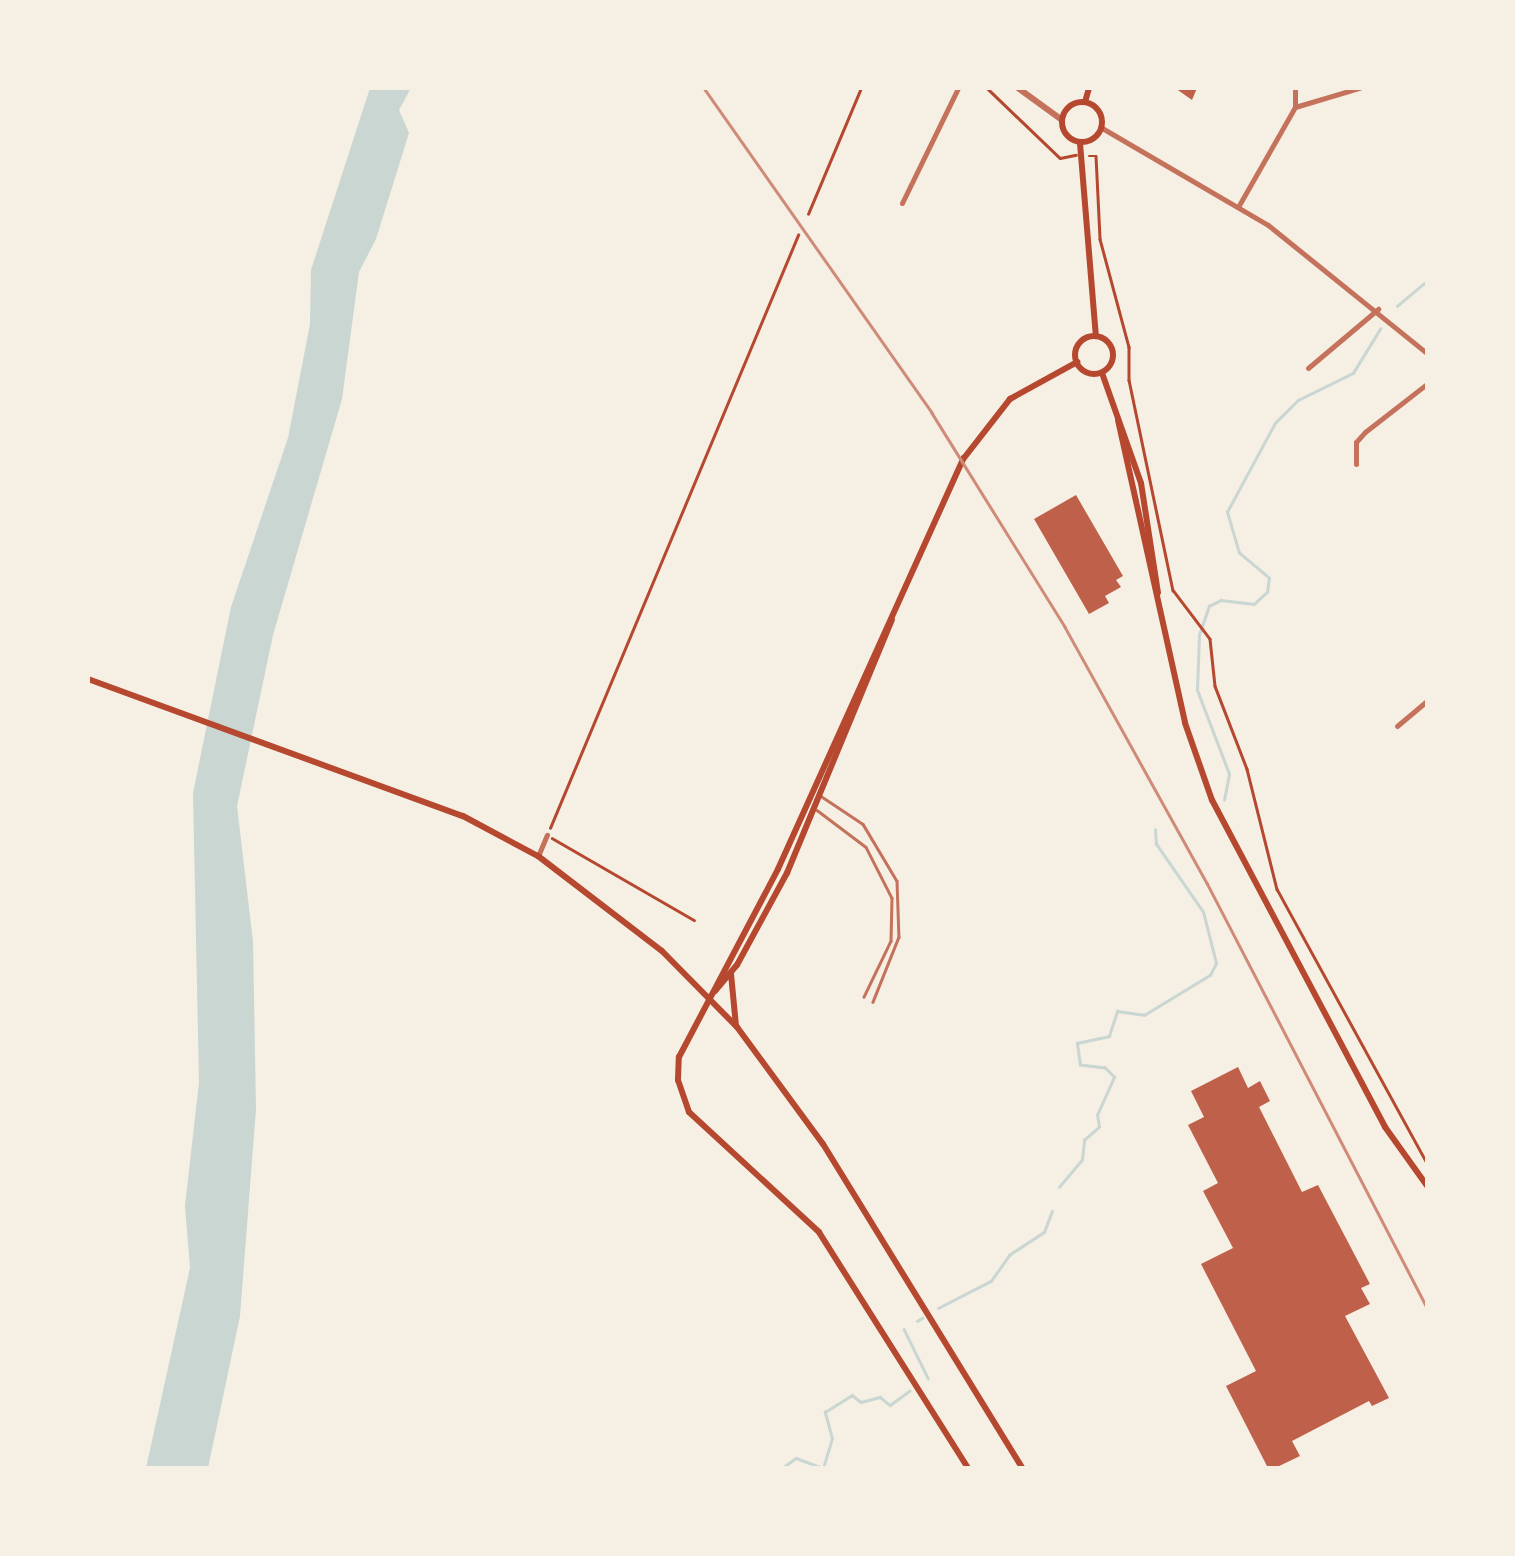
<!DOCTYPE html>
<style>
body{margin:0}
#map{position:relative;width:1515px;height:1556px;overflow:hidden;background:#f6efe4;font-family:"Golos Text",sans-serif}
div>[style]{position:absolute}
.water>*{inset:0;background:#c9d6d2}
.stream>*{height:2.5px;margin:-1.25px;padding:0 1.25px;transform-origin:1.25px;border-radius:1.25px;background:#c9d6d2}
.building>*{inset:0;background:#bf614a}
.path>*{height:2.5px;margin:-1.25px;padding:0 1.25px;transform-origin:1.25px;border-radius:1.25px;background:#b5482f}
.service>*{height:2.5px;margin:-1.25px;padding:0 1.25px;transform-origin:1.25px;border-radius:1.25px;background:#c5725c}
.minor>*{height:5px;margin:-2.5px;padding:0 2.5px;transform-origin:2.5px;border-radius:2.5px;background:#c5725c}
.tertiary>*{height:6px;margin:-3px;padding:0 3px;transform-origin:3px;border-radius:3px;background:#c5725c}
.secondary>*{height:6px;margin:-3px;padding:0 3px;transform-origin:3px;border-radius:3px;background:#b5482f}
.secondary>.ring{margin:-3px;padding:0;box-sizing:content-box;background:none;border:6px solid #b5482f;border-radius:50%}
.rail>*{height:2.5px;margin:-1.25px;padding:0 1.25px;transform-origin:1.25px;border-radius:1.25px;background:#cf8b77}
span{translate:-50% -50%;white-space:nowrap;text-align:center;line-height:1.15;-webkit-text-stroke:10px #f6efe4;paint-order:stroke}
.frame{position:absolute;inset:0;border:90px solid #f6efe4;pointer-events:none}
</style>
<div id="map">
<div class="water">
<div style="clip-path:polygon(370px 88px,411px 88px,399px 110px,409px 133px,376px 239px,359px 272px,342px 399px,273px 635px,237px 806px,253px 942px,256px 1109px,240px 1316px,208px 1468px,146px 1468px,190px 1268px,185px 1206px,199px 1082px,193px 793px,231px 607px,288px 438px,310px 324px,311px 270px)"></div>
</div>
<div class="stream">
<div style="left:1397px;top:306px;width:40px;rotate:-40deg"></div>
<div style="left:1224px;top:800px;width:26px;rotate:-79deg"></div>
<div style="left:1229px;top:774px;width:90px;rotate:-110.9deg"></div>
<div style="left:1197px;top:690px;width:55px;rotate:-87.9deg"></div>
<div style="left:1199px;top:635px;width:31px;rotate:-71deg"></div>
<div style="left:1209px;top:606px;width:13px;rotate:-27deg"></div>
<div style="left:1221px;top:600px;width:33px;rotate:7deg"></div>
<div style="left:1254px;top:604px;width:18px;rotate:-43deg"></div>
<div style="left:1267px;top:592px;width:14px;rotate:-82deg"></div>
<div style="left:1269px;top:578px;width:39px;rotate:-140deg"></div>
<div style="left:1239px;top:553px;width:43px;rotate:-106.3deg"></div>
<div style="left:1227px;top:512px;width:101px;rotate:-61.7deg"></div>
<div style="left:1275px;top:423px;width:33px;rotate:-45deg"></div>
<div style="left:1298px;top:400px;width:61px;rotate:-26.1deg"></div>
<div style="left:1353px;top:373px;width:52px;rotate:-58.5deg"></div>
<div style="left:1059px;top:1187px;width:35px;rotate:-50deg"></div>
<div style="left:1082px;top:1160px;width:20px;rotate:-84deg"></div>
<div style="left:1084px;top:1140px;width:20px;rotate:-41deg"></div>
<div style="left:1099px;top:1127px;width:12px;rotate:-99deg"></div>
<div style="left:1097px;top:1115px;width:42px;rotate:-65.9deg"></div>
<div style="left:1114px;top:1077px;width:13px;rotate:-135deg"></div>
<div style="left:1105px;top:1068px;width:25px;rotate:-173deg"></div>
<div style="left:1080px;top:1065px;width:22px;rotate:-98deg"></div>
<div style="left:1077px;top:1043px;width:33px;rotate:-12deg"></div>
<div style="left:1109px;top:1036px;width:26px;rotate:-72deg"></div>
<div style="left:1117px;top:1011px;width:27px;rotate:8deg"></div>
<div style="left:1144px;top:1015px;width:77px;rotate:-31.2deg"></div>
<div style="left:1210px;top:975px;width:13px;rotate:-63deg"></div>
<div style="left:1216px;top:963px;width:53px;rotate:-104.3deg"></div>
<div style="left:1203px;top:912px;width:83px;rotate:-124.7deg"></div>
<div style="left:1156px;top:844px;width:14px;rotate:-94deg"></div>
<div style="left:938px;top:1308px;width:59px;rotate:-27deg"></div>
<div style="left:991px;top:1281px;width:32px;rotate:-55deg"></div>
<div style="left:1009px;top:1255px;width:42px;rotate:-33.3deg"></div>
<div style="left:1044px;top:1232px;width:22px;rotate:-69deg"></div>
<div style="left:917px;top:1321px;width:6px;rotate:-31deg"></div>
<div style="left:904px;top:1329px;width:55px;rotate:63.9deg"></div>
<div style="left:782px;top:1468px;width:17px;rotate:-36deg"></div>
<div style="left:796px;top:1458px;width:29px;rotate:20deg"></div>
<div style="left:823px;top:1468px;width:30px;rotate:-73deg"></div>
<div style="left:832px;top:1439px;width:28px;rotate:-105deg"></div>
<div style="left:825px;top:1412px;width:32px;rotate:-32deg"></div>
<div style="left:852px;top:1395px;width:11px;rotate:38deg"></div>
<div style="left:861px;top:1402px;width:20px;rotate:-15deg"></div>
<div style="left:880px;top:1397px;width:13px;rotate:39deg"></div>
<div style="left:890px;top:1405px;width:24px;rotate:-36deg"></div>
</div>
<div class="building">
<div style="clip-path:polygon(1175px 88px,1197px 88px,1192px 100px)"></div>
<div style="clip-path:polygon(1076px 495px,1123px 576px,1116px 580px,1121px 587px,1105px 596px,1109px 603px,1089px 614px,1034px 519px)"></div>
<div style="clip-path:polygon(1238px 1067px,1248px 1088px,1260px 1081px,1270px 1101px,1259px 1107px,1302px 1192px,1318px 1185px,1370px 1284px,1361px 1288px,1370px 1304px,1345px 1316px,1389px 1398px,1372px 1406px,1369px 1401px,1292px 1441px,1300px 1456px,1275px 1468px,1268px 1468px,1226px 1386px,1256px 1371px,1201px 1264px,1233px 1248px,1203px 1191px,1218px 1183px,1188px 1125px,1204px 1117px,1191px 1091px)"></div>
</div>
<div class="path">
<div style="left:987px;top:88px;width:101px;rotate:43.8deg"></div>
<div style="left:1060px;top:158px;width:16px;rotate:-11deg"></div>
<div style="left:1089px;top:156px;width:7px"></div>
<div style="left:1096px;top:156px;width:83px;rotate:87.2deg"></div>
<div style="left:1100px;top:239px;width:112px;rotate:75deg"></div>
<div style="left:1129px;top:347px;width:33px;rotate:90deg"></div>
<div style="left:1129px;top:380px;width:215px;rotate:78.2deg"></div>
<div style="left:1173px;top:590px;width:61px;rotate:52.9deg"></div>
<div style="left:1210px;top:639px;width:47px;rotate:83.9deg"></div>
<div style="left:1215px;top:686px;width:89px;rotate:68.9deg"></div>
<div style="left:1247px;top:769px;width:124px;rotate:76deg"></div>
<div style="left:1277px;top:889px;width:315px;rotate:61.3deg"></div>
<div style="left:808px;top:214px;width:137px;rotate:-67.2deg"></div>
<div style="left:550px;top:828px;width:643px;rotate:-67.3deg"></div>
<div style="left:552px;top:838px;width:164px;rotate:30deg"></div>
</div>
<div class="service">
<div style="left:821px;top:796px;width:50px;rotate:33.7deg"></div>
<div style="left:863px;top:824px;width:66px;rotate:59.2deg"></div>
<div style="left:897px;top:881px;width:56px;rotate:88deg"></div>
<div style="left:899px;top:937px;width:70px;rotate:111.8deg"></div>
<div style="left:817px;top:810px;width:61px;rotate:37.1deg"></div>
<div style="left:866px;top:847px;width:57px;rotate:63deg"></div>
<div style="left:892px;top:898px;width:43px;rotate:91.3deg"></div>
<div style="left:891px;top:941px;width:62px;rotate:115.7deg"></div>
</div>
<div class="minor">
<div style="left:1295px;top:107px;width:19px;rotate:-90deg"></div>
<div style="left:1102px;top:128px;width:192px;rotate:30.3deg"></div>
<div style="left:1268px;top:225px;width:206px;rotate:38.9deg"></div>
<div style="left:902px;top:203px;width:128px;rotate:-64deg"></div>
<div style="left:1238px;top:207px;width:115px;rotate:-60.3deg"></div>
<div style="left:1295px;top:107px;width:67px;rotate:-16.5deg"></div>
<div style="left:1308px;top:368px;width:92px;rotate:-40.1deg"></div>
<div style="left:1356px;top:464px;width:22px;rotate:-90deg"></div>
<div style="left:1356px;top:442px;width:13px;rotate:-48deg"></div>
<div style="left:1365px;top:432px;width:80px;rotate:-37.9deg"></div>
<div style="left:1397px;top:726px;width:40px;rotate:-40deg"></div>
<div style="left:538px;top:856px;width:23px;rotate:-67deg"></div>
</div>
<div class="tertiary">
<div style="left:1018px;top:88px;width:54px;rotate:36deg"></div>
</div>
<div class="secondary">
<div class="ring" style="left:1062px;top:102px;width:34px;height:34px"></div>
<div style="left:1085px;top:102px;width:15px;rotate:-74deg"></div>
<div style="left:1080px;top:143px;width:194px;rotate:85.3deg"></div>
<div class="ring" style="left:1075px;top:336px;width:32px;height:32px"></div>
<div style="left:1102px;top:373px;width:117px;rotate:70.5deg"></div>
<div style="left:1141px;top:483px;width:111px;rotate:81.2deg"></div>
<div style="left:1118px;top:420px;width:310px;rotate:77.5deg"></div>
<div style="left:1185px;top:723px;width:82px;rotate:70.7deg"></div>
<div style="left:1212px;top:800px;width:370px;rotate:62.1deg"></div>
<div style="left:1385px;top:1127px;width:74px;rotate:54.4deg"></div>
<div style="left:88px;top:679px;width:399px;rotate:20.1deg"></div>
<div style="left:463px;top:816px;width:85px;rotate:28.1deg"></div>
<div style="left:538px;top:856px;width:156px;rotate:37.5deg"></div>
<div style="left:662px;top:951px;width:107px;rotate:45.4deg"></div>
<div style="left:737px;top:1027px;width:145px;rotate:53.7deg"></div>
<div style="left:823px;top:1144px;width:380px;rotate:58.4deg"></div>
<div style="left:731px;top:974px;width:52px;rotate:84.5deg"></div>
<div style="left:715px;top:991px;width:34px;rotate:-50deg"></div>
<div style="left:737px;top:965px;width:105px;rotate:-61.5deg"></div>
<div style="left:787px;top:873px;width:274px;rotate:-67.5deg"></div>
<div style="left:968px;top:1468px;width:279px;rotate:-122.3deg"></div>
<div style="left:819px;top:1232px;width:177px;rotate:-137.3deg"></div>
<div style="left:689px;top:1112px;width:34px;rotate:-109deg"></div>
<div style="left:678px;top:1080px;width:23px;rotate:-88deg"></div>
<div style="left:679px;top:1057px;width:212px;rotate:-62.2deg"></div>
<div style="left:778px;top:869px;width:451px;rotate:-65.7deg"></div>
<div style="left:964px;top:458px;width:75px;rotate:-52.1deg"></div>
<div style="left:1010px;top:399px;width:77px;rotate:-28.9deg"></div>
</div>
<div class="rail">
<div style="left:704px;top:88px;width:397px;rotate:54.9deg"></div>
<div style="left:932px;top:413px;width:252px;rotate:58.1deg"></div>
<div style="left:1065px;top:627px;width:293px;rotate:61deg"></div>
<div style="left:1207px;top:883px;width:480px;rotate:62.6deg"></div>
</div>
<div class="frame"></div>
</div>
